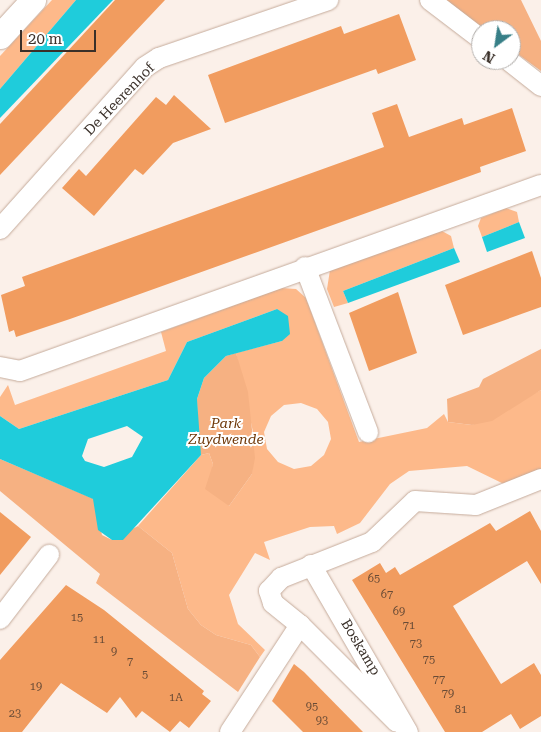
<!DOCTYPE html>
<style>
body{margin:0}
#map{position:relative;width:541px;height:732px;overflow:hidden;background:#fbf0e9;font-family:"Roboto Serif",serif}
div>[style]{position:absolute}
.green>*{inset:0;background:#fdb98a}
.forest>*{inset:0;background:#f6b182}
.water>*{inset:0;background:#1fccdb}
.building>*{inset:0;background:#f19c5f}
.roads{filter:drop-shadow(0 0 1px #c5ab9b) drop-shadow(0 0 1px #c5ab9b)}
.minor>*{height:20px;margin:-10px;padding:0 10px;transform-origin:10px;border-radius:10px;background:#fff}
.tertiary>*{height:25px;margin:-12.5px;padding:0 12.5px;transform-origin:12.5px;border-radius:12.5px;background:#fff}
span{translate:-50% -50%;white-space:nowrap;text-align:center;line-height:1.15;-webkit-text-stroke:4px #fff;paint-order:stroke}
.number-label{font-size:11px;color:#684b36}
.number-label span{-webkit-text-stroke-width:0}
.street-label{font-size:14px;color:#3a3029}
.park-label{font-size:14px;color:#6e3707;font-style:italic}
.north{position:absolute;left:471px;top:20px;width:50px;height:50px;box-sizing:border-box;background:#fff;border:1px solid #b0aca9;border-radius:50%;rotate:211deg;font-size:14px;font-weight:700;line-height:20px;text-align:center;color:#3a3029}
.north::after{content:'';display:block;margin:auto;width:18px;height:22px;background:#377f87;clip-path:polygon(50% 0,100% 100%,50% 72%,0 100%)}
.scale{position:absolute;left:20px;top:30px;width:76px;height:22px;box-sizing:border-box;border:2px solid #3a3029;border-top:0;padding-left:6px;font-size:15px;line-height:18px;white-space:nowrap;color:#3a3029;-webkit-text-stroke:4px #fff;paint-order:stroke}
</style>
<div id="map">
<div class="green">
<div style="clip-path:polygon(52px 0,76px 0,0 89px,0 56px)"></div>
<div style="clip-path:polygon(506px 208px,517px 212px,519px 222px,482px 237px,478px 226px,481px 218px)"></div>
<div style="clip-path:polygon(442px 231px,451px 236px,454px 248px,343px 291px,348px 303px,334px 307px,327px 289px,330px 270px)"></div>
<div style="clip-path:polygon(evenodd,281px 288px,296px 289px,306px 298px,359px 442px,427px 428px,444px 414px,448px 422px,472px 425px,541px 390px,541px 473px,508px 486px,467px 466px,409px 471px,390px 484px,360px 523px,337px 534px,334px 526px,310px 527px,264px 542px,270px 560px,255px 553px,229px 595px,238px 624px,265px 650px,260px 657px,251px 645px,216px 635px,201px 625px,188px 609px,172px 553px,138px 526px,201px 455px,209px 453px,213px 464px,211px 477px,229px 506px,252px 474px,253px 432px,236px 353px,282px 341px,277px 309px,187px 342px,168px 380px,19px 429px,0 416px,0 397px,8px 385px,15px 405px,166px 351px,161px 332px,281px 288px,301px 403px,317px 409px,328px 422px,331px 439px,324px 455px,311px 466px,294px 469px,278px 462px,267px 449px,264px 432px,271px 416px,284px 405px,301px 403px)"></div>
</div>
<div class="forest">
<div style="clip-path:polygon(446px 0,521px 0,541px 41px,541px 71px,511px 49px,511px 30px,485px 30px)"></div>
<div style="clip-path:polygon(541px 349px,541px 390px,492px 421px,472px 425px,448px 422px,447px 399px,479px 387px,483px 379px)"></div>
<div style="clip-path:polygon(236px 353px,248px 392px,255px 458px,252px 474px,229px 506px,205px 489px,213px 464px,209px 453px,201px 455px,198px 444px,197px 399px,204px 378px,226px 356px)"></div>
<div style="clip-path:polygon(0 459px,94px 499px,102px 535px,112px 540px,138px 526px,172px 553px,188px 609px,201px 625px,216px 635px,251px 645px,260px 657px,238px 692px,96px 583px,100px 574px,0 491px)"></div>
</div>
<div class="water">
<div style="clip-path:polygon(76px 0,113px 0,0 118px,0 89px)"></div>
<div style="clip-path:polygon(519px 222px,525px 238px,487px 252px,482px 237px)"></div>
<div style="clip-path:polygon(454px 248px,460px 262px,348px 303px,343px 291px)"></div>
<div style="clip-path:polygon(evenodd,277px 309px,288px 316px,290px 334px,282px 341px,226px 356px,204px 378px,197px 399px,201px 455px,123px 540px,112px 540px,98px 530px,93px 499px,0 459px,0 416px,19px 429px,168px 380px,187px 342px,277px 309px,127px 426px,143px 437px,132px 457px,104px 467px,85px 461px,82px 456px,88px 439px,127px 426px)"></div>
</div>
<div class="building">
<div style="clip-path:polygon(115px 0,165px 0,0 175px,0 124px)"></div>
<div style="clip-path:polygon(399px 14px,416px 60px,378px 74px,376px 69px,225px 123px,208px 75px,341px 26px,344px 34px)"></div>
<div style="clip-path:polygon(174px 95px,211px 129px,173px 143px,143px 175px,135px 169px,94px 216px,62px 188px,79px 169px,86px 176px,156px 97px,166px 105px)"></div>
<div style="clip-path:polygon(397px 104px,409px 137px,462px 118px,464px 125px,512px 108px,526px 151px,480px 167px,481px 172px,70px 319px,16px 337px,14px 330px,9px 332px,1px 295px,25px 286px,22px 277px,384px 147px,372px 113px)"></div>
<div style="clip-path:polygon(532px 251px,541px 278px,541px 307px,463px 335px,445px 285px)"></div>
<div style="clip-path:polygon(398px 292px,417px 353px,369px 371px,349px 313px)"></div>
<div style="clip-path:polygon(530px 511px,541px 531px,541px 584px,527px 561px,453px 606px,501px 684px,534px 663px,541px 675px,541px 716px,520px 729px,511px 714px,482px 732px,445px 732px,352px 580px,380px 563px,386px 573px,395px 567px,400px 575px,490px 523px,496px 531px)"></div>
<div style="clip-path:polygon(0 512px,31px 537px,0 575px)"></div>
<div style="clip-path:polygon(66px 585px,104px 610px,204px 691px,202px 694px,211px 701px,189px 728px,180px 721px,170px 732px,142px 711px,136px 718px,120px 697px,107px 713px,61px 683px,22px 732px,0 732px,0 660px)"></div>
<div style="clip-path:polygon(294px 664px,304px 672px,363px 732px,303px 732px,272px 701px)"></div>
</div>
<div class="roads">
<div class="minor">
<div style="left:430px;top:0;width:64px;rotate:37.4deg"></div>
<div style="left:508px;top:60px;width:42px;rotate:38.2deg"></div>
<div style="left:0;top:229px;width:217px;rotate:-48.2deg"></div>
<div style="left:145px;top:67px;width:17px;rotate:-33deg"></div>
<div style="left:159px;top:58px;width:179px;rotate:-18.9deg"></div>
<div style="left:305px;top:267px;width:177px;rotate:69.1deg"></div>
<div style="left:0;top:367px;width:20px;rotate:11deg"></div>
<div style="left:20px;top:371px;width:553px;rotate:-19.65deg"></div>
<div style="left:311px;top:565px;width:193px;rotate:59.9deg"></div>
<div style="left:0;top:619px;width:81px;rotate:-52.6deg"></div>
<div style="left:300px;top:625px;width:137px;rotate:45deg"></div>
<div style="left:230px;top:732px;width:128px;rotate:-56.8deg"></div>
<div style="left:300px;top:625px;width:35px;rotate:-141deg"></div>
<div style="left:273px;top:603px;width:13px;rotate:-108deg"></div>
<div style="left:269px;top:591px;width:18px;rotate:-47deg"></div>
<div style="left:281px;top:578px;width:98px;rotate:-21.6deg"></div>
<div style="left:372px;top:542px;width:59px;rotate:-43.6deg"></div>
<div style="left:415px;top:501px;width:61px;rotate:3.8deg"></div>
<div style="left:476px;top:505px;width:70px;rotate:-21.8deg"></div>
</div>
<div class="tertiary">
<div style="left:0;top:36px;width:49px;rotate:-47.5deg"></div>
</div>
</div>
<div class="number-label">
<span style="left:374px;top:579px">65</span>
<span style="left:387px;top:595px">67</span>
<span style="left:399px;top:612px">69</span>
<span style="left:77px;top:618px">15</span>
<span style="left:409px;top:626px">71</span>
<span style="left:99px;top:640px">11</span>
<span style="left:416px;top:644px">73</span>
<span style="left:114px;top:652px">9</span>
<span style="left:429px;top:660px">75</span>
<span style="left:130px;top:662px">7</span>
<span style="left:145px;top:675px">5</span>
<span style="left:439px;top:680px">77</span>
<span style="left:36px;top:687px">19</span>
<span style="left:448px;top:694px">79</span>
<span style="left:176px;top:698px">1A</span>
<span style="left:312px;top:707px">95</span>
<span style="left:461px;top:710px">81</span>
<span style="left:15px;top:714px">23</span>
<span style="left:322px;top:721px">93</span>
</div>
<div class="street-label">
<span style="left:119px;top:99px;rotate:-46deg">De Heerenhof</span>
<span style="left:361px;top:647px;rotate:59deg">Boskamp</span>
</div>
<div class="park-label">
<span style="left:226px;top:431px">Park<br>Zuydwende</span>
</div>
<div class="north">N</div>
<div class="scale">20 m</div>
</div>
